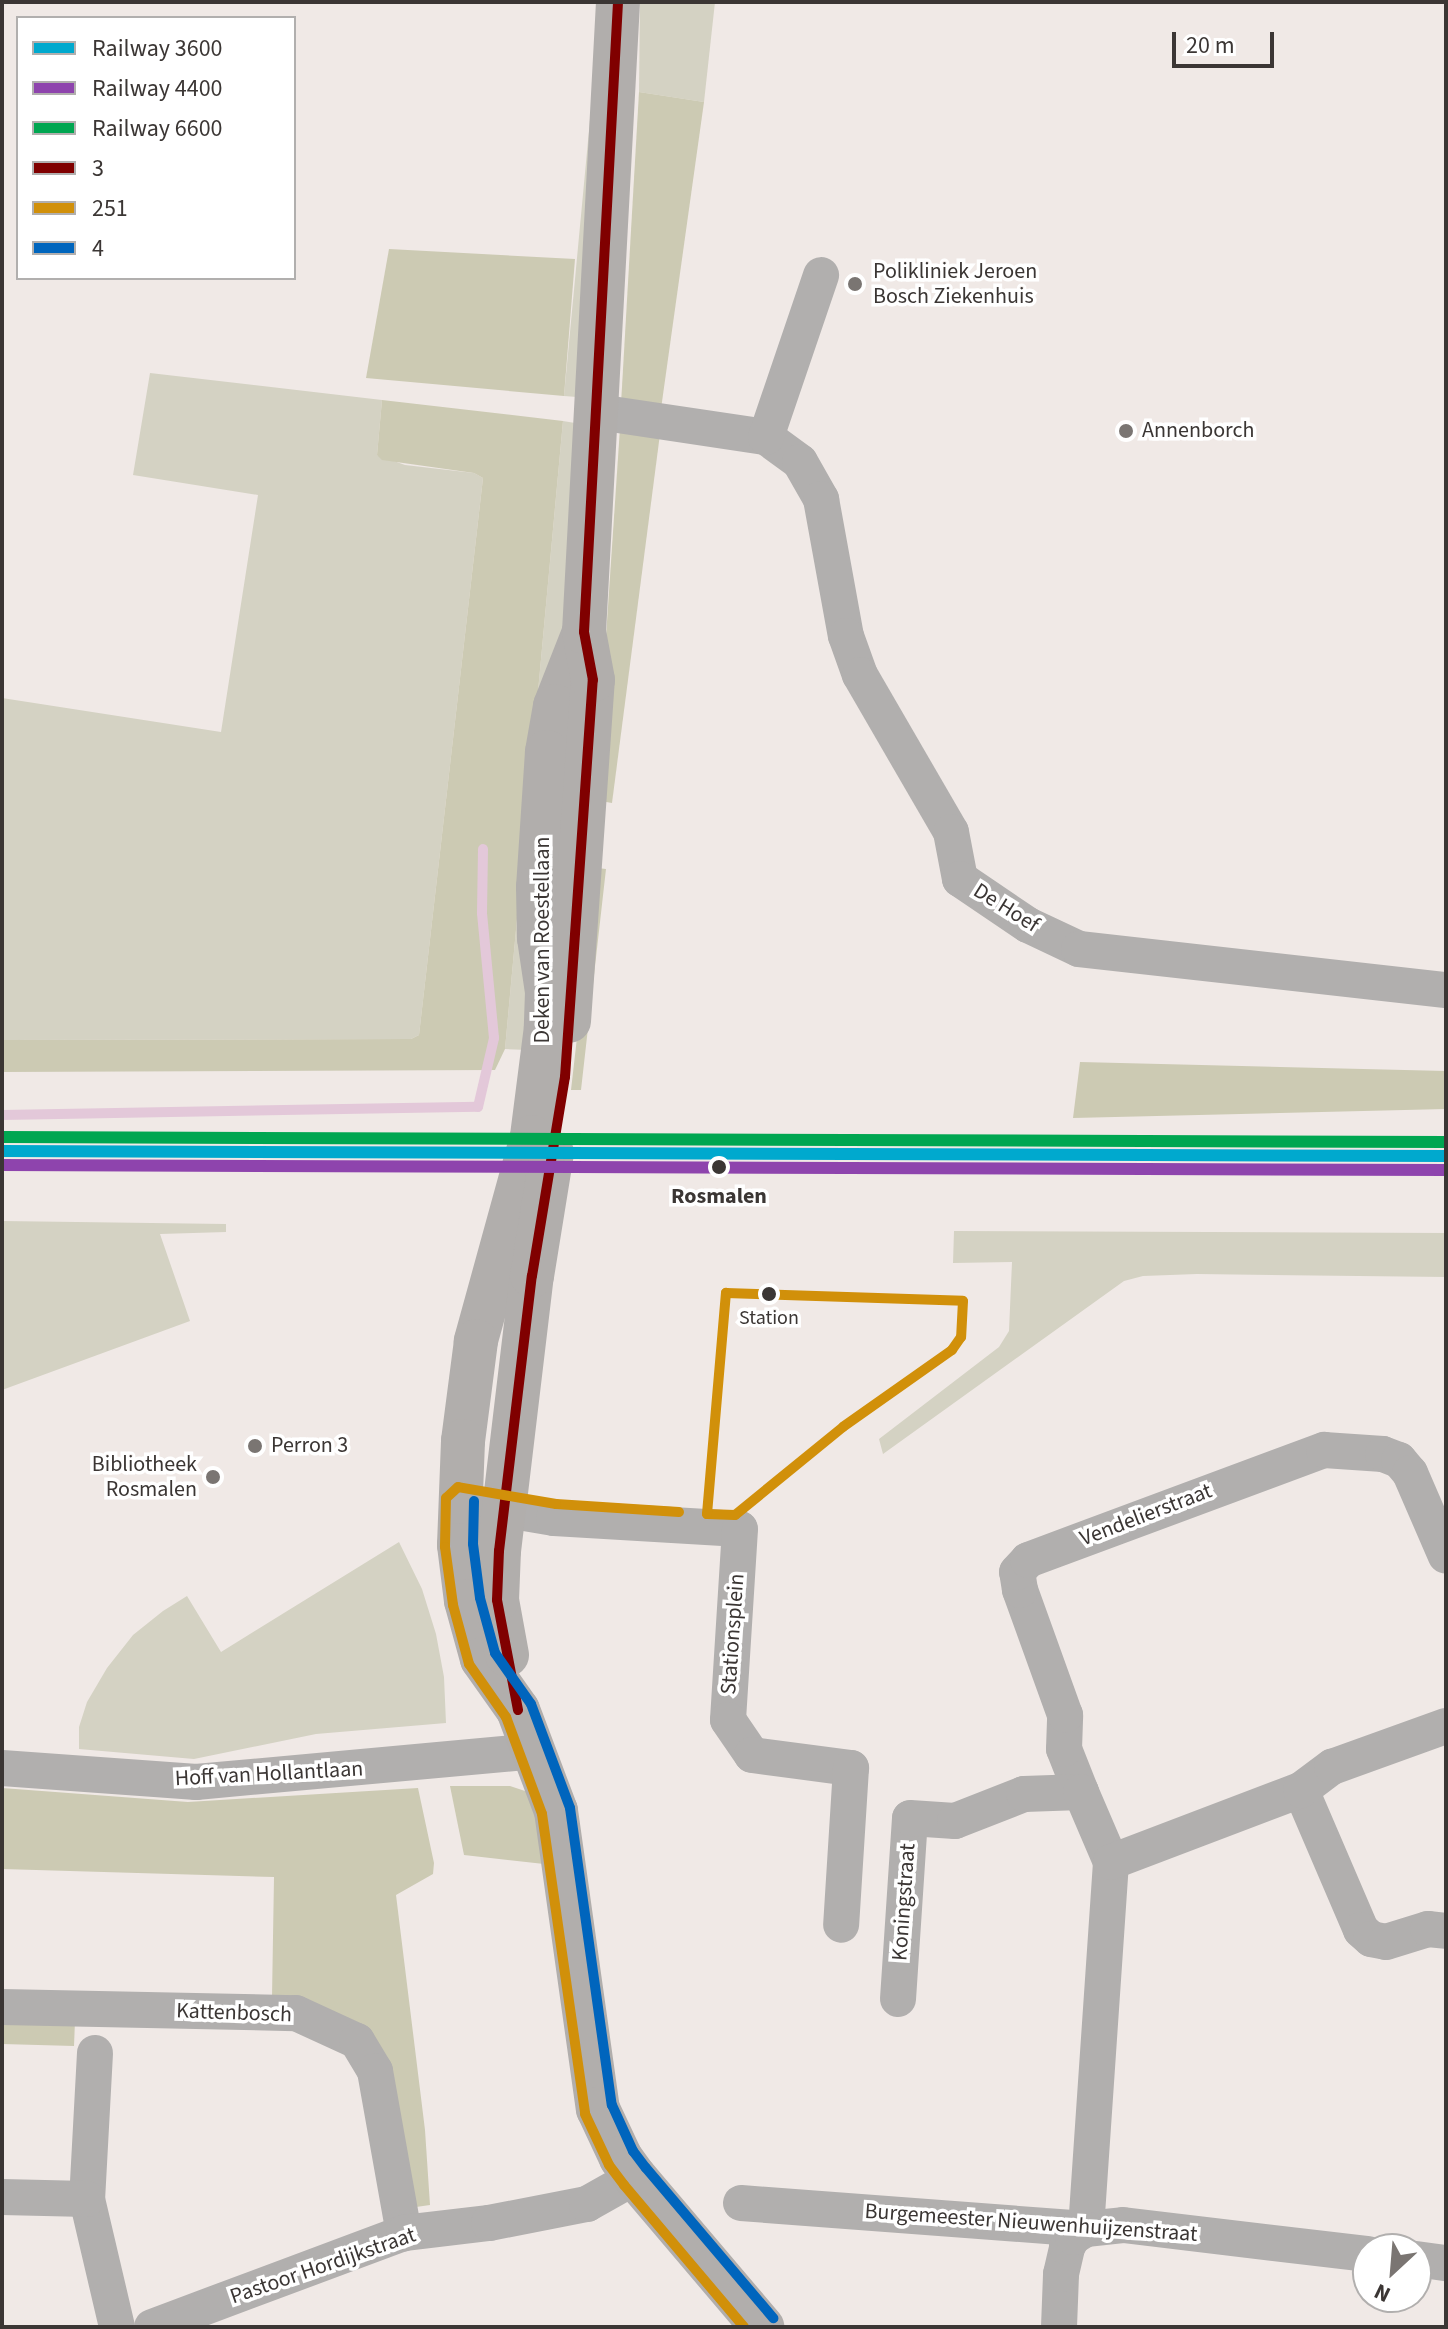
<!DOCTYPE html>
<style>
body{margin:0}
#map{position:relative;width:1448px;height:2329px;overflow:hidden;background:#f0e9e6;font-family:"Source Sans 3",sans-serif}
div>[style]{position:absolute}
.green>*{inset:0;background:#d4d2c3}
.forest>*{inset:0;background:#cccab3}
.stream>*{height:10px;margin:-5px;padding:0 5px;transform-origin:5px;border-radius:5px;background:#e3c8d9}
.street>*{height:36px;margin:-18px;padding:0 18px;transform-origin:18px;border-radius:18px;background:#b1afae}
.secondary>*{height:44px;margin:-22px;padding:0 22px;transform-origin:22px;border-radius:22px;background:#b1aeac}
.bus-1>*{height:10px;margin:-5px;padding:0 5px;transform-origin:5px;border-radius:5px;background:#800000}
.bus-2>*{height:10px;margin:-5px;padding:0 5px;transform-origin:5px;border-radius:5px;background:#d1900a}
.bus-3>*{height:10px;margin:-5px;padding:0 5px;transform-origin:5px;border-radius:5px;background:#0065bd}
.rail-1>*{height:12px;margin:-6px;padding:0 6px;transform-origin:6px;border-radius:6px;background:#00a9ce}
.rail-2>*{height:12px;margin:-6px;padding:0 6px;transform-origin:6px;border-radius:6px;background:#8e44ad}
.rail-3>*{height:12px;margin:-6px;padding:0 6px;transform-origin:6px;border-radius:6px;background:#00a651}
.dots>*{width:22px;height:22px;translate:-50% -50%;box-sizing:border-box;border:4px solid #fff;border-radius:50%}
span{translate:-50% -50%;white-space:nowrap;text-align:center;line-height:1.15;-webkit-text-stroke:7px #fff;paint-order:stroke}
.bus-label{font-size:20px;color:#3b3634}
.poi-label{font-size:22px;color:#3b3634}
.left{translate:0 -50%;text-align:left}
.right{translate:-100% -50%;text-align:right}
.street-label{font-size:22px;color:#3b3634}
.stop-label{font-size:22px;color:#3b3634;font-weight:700}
.frame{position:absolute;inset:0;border:4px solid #3b3634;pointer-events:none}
.legend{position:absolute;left:16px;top:16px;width:280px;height:264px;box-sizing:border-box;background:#fff;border:2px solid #b1afae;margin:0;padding:10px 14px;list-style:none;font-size:24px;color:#3b3634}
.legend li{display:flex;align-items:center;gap:16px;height:40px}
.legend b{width:40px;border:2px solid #b1afae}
.north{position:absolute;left:1352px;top:2233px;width:80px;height:80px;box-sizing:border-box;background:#fff;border:2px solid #b1afae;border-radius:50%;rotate:206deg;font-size:22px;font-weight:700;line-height:32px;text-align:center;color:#3b3634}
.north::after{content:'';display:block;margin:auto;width:28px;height:36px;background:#7a7572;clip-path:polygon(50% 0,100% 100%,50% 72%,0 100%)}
.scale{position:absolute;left:1172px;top:32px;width:102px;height:36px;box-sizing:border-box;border:4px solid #3b3634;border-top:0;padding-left:10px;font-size:24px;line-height:28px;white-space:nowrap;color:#3b3634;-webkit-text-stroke:6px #fff;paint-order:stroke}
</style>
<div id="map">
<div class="green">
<div style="clip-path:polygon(640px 2px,715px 2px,704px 102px,639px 92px)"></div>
<div style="clip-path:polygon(596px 56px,577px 397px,564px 396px)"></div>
<div style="clip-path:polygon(150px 373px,382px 400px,377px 455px,405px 465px,474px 473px,483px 478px,419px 1035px,411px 1039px,2px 1040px,2px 698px,221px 732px,258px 495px,133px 475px)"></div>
<div style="clip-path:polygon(563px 421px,575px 423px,566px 596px,528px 1050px,505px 1049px)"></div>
<div style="clip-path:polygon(2px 1221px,226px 1224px,226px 1232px,160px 1234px,190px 1321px,2px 1390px)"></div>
<div style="clip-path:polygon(954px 1231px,1446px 1233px,1446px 1277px,1197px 1274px,1143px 1276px,1124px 1281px,883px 1454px,879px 1439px,999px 1347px,1009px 1331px,1012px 1262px,953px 1263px)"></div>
<div style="clip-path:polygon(399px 1542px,422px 1589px,436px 1634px,444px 1677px,446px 1723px,316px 1734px,194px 1759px,79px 1749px,79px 1727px,87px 1702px,107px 1668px,133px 1635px,163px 1611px,187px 1596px,221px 1652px)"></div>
</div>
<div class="forest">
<div style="clip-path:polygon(639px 92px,704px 102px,661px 409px,621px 404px)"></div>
<div style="clip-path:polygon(389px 249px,575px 259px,564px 396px,366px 378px)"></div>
<div style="clip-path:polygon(382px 400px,563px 421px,505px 1049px,495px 1070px,2px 1072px,2px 1040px,411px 1039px,419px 1035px,483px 478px,474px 473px,382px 460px,377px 455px)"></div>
<div style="clip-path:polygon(620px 428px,660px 434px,612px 803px,595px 800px)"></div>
<div style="clip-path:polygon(589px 867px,606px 869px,581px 1090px,571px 1090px,582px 994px)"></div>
<div style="clip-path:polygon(1080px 1062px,1446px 1071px,1446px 1109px,1073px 1118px)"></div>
<div style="clip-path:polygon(450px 1786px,510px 1786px,528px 1792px,540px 1831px,544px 1864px,464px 1855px)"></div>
<div style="clip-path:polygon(2px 1788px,188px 1802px,418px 1788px,434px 1863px,433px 1874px,396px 1895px,425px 2130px,430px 2205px,409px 2208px,389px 2064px,272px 1997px,274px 1877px,2px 1869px)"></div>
<div style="clip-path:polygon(2px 2019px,75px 2021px,74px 2046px,2px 2044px)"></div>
</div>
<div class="stream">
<div style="left:2px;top:1115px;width:476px;rotate:-1deg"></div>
<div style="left:478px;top:1107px;width:71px;rotate:-76.9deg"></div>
<div style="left:494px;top:1038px;width:126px;rotate:-95.5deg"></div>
<div style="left:482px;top:913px;width:64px;rotate:-89.1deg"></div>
</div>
<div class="street">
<div style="left:598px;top:412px;width:170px;rotate:8.5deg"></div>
<div style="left:766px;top:437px;width:42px;rotate:36.3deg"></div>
<div style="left:800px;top:462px;width:43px;rotate:60.4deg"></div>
<div style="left:821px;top:499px;width:139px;rotate:79.7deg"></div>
<div style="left:846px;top:636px;width:41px;rotate:70.3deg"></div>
<div style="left:860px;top:675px;width:181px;rotate:59.9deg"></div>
<div style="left:951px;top:832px;width:48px;rotate:79.2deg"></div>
<div style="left:960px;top:879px;width:82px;rotate:34.1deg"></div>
<div style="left:1028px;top:925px;width:56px;rotate:25.2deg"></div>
<div style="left:1079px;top:949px;width:369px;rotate:6.4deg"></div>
<div style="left:766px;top:437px;width:171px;rotate:-71.2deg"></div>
<div style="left:478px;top:1505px;width:77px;rotate:9.7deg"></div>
<div style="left:554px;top:1518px;width:186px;rotate:3.4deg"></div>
<div style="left:740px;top:1529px;width:191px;rotate:93.6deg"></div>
<div style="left:728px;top:1720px;width:42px;rotate:55.6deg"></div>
<div style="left:752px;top:1755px;width:100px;rotate:7.5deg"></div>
<div style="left:851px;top:1768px;width:157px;rotate:93.6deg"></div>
<div style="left:2px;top:1768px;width:195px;rotate:4.1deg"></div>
<div style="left:196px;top:1782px;width:341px;rotate:-5.2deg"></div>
<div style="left:1301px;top:1790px;width:152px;rotate:66.8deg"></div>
<div style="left:1361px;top:1930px;width:13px;rotate:42deg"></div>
<div style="left:1371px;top:1939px;width:15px;rotate:11deg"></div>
<div style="left:1386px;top:1942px;width:44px;rotate:-17.2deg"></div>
<div style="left:1428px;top:1929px;width:18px;rotate:6deg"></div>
<div style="left:1081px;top:1792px;width:46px;rotate:-111.6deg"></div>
<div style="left:1064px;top:1749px;width:34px;rotate:-88deg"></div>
<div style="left:1065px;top:1715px;width:133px;rotate:-109.8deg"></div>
<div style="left:1020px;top:1590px;width:18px;rotate:-99deg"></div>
<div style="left:1017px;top:1572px;width:16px;rotate:-47deg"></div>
<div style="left:1028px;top:1560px;width:316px;rotate:-20.4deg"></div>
<div style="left:1324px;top:1450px;width:59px;rotate:3.9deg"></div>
<div style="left:1383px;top:1454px;width:17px;rotate:21deg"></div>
<div style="left:1399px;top:1460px;width:17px;rotate:50deg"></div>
<div style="left:1410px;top:1473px;width:90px;rotate:66.6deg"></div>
<div style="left:898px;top:1999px;width:181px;rotate:-86.2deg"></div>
<div style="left:910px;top:1818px;width:45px;rotate:3.8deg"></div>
<div style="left:955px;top:1821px;width:74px;rotate:-21.4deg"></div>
<div style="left:1024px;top:1794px;width:57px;rotate:-2deg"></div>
<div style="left:1081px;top:1792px;width:76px;rotate:66.8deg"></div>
<div style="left:2px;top:2007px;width:294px;rotate:1.2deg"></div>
<div style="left:296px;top:2013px;width:67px;rotate:24.7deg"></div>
<div style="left:357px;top:2041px;width:35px;rotate:59deg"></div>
<div style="left:375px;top:2071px;width:165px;rotate:79.9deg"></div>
<div style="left:95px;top:2053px;width:146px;rotate:93.1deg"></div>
<div style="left:87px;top:2199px;width:131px;rotate:76.8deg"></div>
<div style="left:2px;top:2197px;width:85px;rotate:1.3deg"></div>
<div style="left:741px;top:2203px;width:346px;rotate:4.3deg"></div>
<div style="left:1086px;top:2229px;width:37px;rotate:-6deg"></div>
<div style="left:1123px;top:2225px;width:247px;rotate:6.8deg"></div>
<div style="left:1086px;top:2229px;width:368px;rotate:-86.1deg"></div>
<div style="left:1111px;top:1862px;width:203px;rotate:-20.8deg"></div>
<div style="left:1301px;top:1790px;width:39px;rotate:-37deg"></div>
<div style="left:1332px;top:1767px;width:121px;rotate:-19.8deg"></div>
<div style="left:1416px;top:2259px;width:30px;rotate:8deg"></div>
<div style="left:152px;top:2327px;width:269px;rotate:-20.5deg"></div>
<div style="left:404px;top:2233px;width:86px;rotate:-6.7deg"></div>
<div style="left:489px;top:2223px;width:100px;rotate:-11deg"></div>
<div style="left:587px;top:2204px;width:55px;rotate:-29.4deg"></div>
<div style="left:1059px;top:2327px;width:53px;rotate:-87.8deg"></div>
<div style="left:1061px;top:2274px;width:28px;rotate:-77deg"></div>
<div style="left:1067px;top:2247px;width:12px;rotate:-59deg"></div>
<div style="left:1073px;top:2237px;width:15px;rotate:-32deg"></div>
</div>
<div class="secondary">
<div style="left:584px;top:632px;width:79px;rotate:111.4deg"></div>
<div style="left:555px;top:706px;width:47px;rotate:99.9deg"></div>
<div style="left:547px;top:752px;width:135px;rotate:93.8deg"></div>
<div style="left:538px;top:887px;width:51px;rotate:88.9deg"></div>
<div style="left:539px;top:938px;width:55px;rotate:81.6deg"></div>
<div style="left:547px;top:992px;width:35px;rotate:92deg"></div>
<div style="left:546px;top:1027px;width:111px;rotate:97.3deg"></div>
<div style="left:532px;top:1137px;width:212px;rotate:105.4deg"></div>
<div style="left:476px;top:1341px;width:101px;rotate:97.4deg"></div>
<div style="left:463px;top:1441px;width:104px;rotate:92.2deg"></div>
<div style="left:459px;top:1545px;width:56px;rotate:82.9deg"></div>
<div style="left:466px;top:1601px;width:60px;rotate:74.6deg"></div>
<div style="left:482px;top:1659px;width:62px;rotate:54.8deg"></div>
<div style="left:518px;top:1710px;width:108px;rotate:69.4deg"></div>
<div style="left:556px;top:1811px;width:301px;rotate:82deg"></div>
<div style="left:598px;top:2109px;width:54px;rotate:64.9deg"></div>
<div style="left:621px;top:2158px;width:24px;rotate:54deg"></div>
<div style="left:635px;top:2177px;width:197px;rotate:49.7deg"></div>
<div style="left:569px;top:1021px;width:342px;rotate:-86deg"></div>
<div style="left:593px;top:680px;width:49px;rotate:-100.6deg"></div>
<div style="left:584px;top:632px;width:631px;rotate:-86.91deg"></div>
<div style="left:507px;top:1655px;width:56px;rotate:-100.3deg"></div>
<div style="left:497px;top:1600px;width:49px;rotate:-87.7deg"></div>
<div style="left:499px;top:1551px;width:277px;rotate:-83.2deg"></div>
<div style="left:532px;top:1276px;width:125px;rotate:-80.8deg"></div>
</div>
<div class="bus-1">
<div style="left:518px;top:1710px;width:112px;rotate:-100.8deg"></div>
<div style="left:497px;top:1600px;width:49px;rotate:-87.7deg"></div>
<div style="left:499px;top:1551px;width:277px;rotate:-83.2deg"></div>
<div style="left:532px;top:1276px;width:202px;rotate:-80.6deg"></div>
<div style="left:565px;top:1077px;width:398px;rotate:-86deg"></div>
<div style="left:593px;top:680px;width:49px;rotate:-100.6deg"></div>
<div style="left:584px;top:632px;width:631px;rotate:-86.91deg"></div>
</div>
<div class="bus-2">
<div style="left:726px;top:1293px;width:237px;rotate:1.9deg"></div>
<div style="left:963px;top:1301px;width:36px;rotate:93deg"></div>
<div style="left:961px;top:1337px;width:16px;rotate:125deg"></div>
<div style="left:952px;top:1350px;width:133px;rotate:144.8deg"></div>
<div style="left:843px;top:1427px;width:139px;rotate:140.8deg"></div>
<div style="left:735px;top:1515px;width:28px;rotate:-178deg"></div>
<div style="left:707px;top:1514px;width:222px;rotate:-85.1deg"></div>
<div style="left:679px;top:1512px;width:123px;rotate:-176.3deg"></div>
<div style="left:556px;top:1504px;width:99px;rotate:-170.2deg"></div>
<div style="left:458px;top:1487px;width:16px;rotate:137deg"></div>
<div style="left:446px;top:1498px;width:49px;rotate:91.2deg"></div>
<div style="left:445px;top:1547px;width:59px;rotate:82.1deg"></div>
<div style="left:453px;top:1605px;width:61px;rotate:74.8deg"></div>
<div style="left:469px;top:1664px;width:65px;rotate:55.1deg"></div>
<div style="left:506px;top:1717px;width:103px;rotate:69.6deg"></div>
<div style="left:542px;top:1814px;width:303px;rotate:81.8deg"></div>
<div style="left:585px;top:2114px;width:56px;rotate:64.8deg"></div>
<div style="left:609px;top:2165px;width:25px;rotate:53deg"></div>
<div style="left:624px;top:2185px;width:186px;rotate:49.8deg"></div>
</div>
<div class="bus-3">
<div style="left:474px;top:1501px;width:43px;rotate:91.3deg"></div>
<div style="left:473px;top:1544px;width:54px;rotate:82.6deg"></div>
<div style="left:480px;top:1598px;width:57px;rotate:74.7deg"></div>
<div style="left:495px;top:1653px;width:62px;rotate:54.8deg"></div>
<div style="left:531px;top:1704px;width:111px;rotate:69.4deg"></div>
<div style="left:570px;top:1808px;width:300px;rotate:82deg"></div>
<div style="left:612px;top:2105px;width:51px;rotate:65.5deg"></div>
<div style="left:633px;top:2151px;width:21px;rotate:53deg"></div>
<div style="left:646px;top:2168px;width:197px;rotate:49.7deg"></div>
</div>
<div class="rail-1">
<div style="left:2px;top:1151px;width:1444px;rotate:0.2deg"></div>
</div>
<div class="rail-2">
<div style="left:2px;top:1165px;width:1444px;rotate:0.2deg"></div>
</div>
<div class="rail-3">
<div style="left:2px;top:1137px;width:1444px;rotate:0.2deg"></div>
</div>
<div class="dots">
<div style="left:855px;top:284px;background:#7a7572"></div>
<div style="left:1126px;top:431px;background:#7a7572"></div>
<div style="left:719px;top:1167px;background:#3b3634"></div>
<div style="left:769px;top:1294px;background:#3b3634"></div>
<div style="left:255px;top:1446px;background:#7a7572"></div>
<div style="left:213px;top:1477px;background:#7a7572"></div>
</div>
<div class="bus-label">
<span style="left:769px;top:1318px">Station</span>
</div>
<div class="poi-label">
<span class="left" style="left:873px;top:284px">Polikliniek Jeroen<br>Bosch Ziekenhuis</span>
<span class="left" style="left:1142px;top:431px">Annenborch</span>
<span class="left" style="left:271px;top:1446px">Perron 3</span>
<span class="right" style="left:197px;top:1477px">Bibliotheek<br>Rosmalen</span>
</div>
<div class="street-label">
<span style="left:1006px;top:908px;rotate:32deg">De Hoef</span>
<span style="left:543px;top:940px;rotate:-90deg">Deken van Roestellaan</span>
<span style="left:1146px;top:1515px;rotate:-21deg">Vendelierstraat</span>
<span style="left:733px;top:1634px;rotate:-86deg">Stationsplein</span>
<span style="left:269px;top:1774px;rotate:-3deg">Hoff van Hollantlaan</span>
<span style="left:904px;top:1902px;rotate:-86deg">Koningstraat</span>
<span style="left:234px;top:2013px;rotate:2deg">Kattenbosch</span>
<span style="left:1031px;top:2223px;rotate:4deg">Burgemeester Nieuwenhuijzenstraat</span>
<span style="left:323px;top:2266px;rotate:-19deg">Pastoor Hordijkstraat</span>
</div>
<div class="stop-label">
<span style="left:719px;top:1197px">Rosmalen</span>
</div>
<div class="frame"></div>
<ul class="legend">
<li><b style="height:10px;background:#00a9ce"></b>Railway 3600</li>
<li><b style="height:10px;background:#8e44ad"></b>Railway 4400</li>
<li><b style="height:10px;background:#00a651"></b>Railway 6600</li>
<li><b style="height:10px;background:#800000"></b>3</li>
<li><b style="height:10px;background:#d1900a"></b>251</li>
<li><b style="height:10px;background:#0065bd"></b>4</li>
</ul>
<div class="north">N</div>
<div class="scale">20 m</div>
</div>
